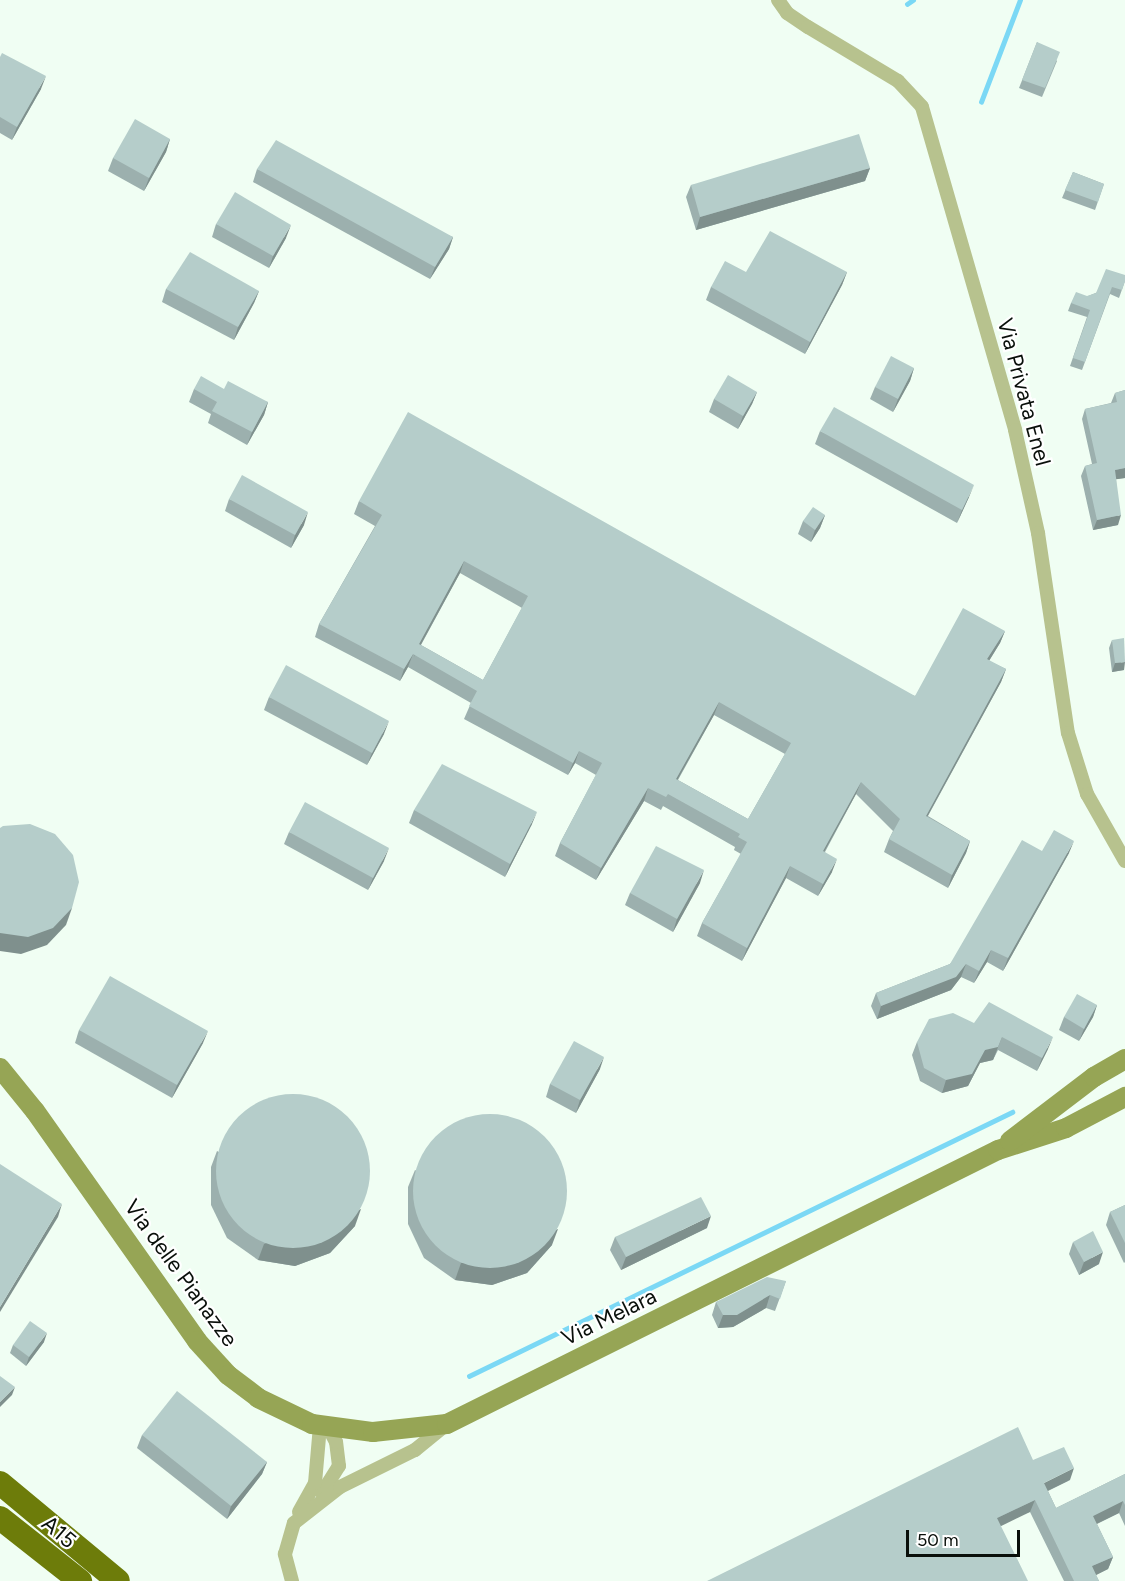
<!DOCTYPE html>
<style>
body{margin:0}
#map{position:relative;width:1125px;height:1581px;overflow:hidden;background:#f0fef3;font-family:Figtree,sans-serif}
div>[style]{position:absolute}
.stream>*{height:4.5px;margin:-2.25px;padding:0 2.25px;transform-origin:2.25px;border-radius:2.25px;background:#7bd8f5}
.street>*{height:14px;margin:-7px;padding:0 7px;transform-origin:7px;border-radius:7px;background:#b7c28e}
.secondary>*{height:20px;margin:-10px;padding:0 10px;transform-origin:10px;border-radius:10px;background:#96a555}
.highway>*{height:24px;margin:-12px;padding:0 12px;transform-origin:12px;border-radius:12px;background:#6d7c0a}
.wall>*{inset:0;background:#9cb0ae}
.shaded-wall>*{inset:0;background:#7f908d}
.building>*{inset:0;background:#b5cdca}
.round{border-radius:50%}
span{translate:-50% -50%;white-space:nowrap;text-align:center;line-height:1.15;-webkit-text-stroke:4.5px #fff;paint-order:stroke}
.street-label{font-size:22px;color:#090f0a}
.scale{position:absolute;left:906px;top:1530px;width:114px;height:27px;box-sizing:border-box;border:3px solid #090f0a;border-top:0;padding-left:8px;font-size:18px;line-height:21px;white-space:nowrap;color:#090f0a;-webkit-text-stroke:4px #fff;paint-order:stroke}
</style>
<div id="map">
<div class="stream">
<div style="left:907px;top:4px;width:7px;rotate:-34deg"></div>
<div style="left:981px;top:102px;width:109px;rotate:-69.1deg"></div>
<div style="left:469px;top:1376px;width:604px;rotate:-25.93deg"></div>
</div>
<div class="street">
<div style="left:778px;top:0;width:16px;rotate:55deg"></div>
<div style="left:787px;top:13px;width:25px;rotate:34deg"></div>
<div style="left:808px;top:27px;width:105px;rotate:31deg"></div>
<div style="left:898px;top:81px;width:35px;rotate:47deg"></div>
<div style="left:922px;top:107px;width:336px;rotate:73.9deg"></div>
<div style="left:1015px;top:430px;width:106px;rotate:77.4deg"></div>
<div style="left:1038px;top:533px;width:202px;rotate:81.5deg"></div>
<div style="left:1068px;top:733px;width:64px;rotate:72.7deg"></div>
<div style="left:1087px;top:794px;width:77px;rotate:60.4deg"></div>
<div style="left:322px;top:1493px;width:32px;rotate:-58deg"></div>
<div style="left:339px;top:1466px;width:24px;rotate:-97deg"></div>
<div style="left:336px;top:1442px;width:17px;rotate:-118deg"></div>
<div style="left:299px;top:1512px;width:33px;rotate:-61deg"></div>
<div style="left:315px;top:1483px;width:57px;rotate:-85deg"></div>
<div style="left:292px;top:1581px;width:28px;rotate:-105deg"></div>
<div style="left:285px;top:1554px;width:32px;rotate:-74deg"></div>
<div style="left:294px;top:1523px;width:58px;rotate:-38deg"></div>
<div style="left:340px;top:1487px;width:84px;rotate:-26.3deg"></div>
<div style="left:415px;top:1450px;width:41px;rotate:-39.1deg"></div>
</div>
<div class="secondary">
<div style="left:0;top:1068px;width:55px;rotate:50.9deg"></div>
<div style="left:35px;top:1111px;width:281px;rotate:54.8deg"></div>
<div style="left:197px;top:1341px;width:46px;rotate:47.6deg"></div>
<div style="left:228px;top:1375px;width:38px;rotate:37deg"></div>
<div style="left:258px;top:1398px;width:60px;rotate:25.7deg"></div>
<div style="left:312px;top:1424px;width:62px;rotate:7.5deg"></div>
<div style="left:373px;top:1432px;width:74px;rotate:-6.2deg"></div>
<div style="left:447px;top:1424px;width:615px;rotate:-26.44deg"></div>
<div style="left:998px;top:1150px;width:71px;rotate:-17.9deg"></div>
<div style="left:1066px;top:1128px;width:67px;rotate:-27.7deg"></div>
<div style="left:1010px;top:1141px;width:106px;rotate:-37.3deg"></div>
<div style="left:1094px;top:1077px;width:36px;rotate:-30deg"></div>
</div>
<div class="highway">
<div style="left:0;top:1483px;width:153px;rotate:39.7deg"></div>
<div style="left:0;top:1518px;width:102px;rotate:38.2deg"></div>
</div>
<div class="wall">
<div style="clip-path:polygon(1037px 42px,1057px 61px,1042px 97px,1019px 88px)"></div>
<div style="clip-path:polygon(0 57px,41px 89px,12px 140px,0 133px)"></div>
<div style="clip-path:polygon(170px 139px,166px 152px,144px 191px,108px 171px,113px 158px)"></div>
<div style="clip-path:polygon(870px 168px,865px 181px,696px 230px,686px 197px,691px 185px)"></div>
<div style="clip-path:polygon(257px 169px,453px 237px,449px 249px,430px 279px,253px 182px)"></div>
<div style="clip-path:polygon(1073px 172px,1104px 184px,1095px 210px,1062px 198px)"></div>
<div style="clip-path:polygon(216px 224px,286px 238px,269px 268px,212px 237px)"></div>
<div style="clip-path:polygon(746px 272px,847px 272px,842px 285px,805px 354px,706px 300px,711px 287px)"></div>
<div style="clip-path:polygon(1125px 281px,1119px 298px,1110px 294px,1082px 370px,1070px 366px,1087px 317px,1068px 311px,1071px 303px)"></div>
<div style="clip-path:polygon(166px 289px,259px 291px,254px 303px,234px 340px,162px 302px)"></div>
<div style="clip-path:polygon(914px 368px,910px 381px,893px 412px,870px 399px,875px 387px)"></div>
<div style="clip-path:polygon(194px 389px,268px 402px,264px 415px,247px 445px,208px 423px,211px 414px,189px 402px)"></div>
<div style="clip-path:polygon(1125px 390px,1125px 478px,1116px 479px,1118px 525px,1093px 530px,1081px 476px,1085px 466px,1092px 464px,1082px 419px,1085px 409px,1111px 403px,1115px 393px)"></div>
<div style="clip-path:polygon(757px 392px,752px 404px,738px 429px,709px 412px,714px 399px)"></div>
<div style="clip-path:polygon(820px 431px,969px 497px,957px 523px,815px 444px)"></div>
<div style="clip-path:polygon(229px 499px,304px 525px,291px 548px,225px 511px)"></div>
<div style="clip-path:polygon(evenodd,359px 501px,915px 696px,1005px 631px,1000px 643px,989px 661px,1006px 669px,1001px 682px,928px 816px,970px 841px,966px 853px,948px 888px,884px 852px,889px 839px,893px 831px,856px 794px,825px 852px,832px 872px,818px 896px,786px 878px,742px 961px,697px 936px,702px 923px,741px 854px,734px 850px,735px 847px,663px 806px,661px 810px,644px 801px,596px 880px,555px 856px,560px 843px,596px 775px,575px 763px,568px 775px,464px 719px,471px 703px,408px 667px,400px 681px,315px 637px,319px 624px,375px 526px,354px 514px,359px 501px,460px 573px,522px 608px,483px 680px,421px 645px,460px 573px,359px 501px,714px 715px,785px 754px,748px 819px,678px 780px,714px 715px)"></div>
<div style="clip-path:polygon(825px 515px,820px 528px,811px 542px,798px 534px,803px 521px)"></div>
<div style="clip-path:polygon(1112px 640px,1124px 670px,1112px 672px,1109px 648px)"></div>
<div style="clip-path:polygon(269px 697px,384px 734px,367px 765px,264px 710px)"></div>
<div style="clip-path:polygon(414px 810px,532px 824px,505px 877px,409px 823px)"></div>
<div style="clip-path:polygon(289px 832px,384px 861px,368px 890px,284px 844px)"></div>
<div style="clip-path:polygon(1042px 851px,1069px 853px,1003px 971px,987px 962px,974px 983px,961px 977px,951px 990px,877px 1019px,871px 1006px,876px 993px,950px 964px)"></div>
<div style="clip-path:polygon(700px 883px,673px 932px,625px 905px,630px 893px)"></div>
<div style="clip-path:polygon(1097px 1005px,1093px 1017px,1079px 1041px,1059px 1030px,1064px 1017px)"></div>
<div style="clip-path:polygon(974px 1023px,1048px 1049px,1037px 1071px,998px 1050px,993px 1060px,980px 1063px,968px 1086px,942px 1093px,920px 1081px,912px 1055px,917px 1042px)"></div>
<div style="clip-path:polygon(79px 1030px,203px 1043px,172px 1098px,75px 1043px)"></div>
<div style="clip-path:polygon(600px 1069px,576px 1113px,546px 1097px,550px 1084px)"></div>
<div style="clip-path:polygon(217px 1151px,355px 1226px,330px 1253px,295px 1266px,258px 1260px,227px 1238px,211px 1205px,211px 1167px)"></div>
<div style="clip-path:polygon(415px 1170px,552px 1245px,527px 1273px,492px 1285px,455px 1280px,424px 1258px,408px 1224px,408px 1187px)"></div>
<div style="clip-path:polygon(1125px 1205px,1125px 1262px,1124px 1263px,1106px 1225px,1110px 1212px)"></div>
<div style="clip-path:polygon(707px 1228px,621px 1270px,610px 1250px,615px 1237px)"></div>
<div style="clip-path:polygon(1073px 1242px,1099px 1264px,1079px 1275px,1069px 1254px)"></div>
<div style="clip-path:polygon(786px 1281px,775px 1311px,766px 1308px,733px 1327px,718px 1328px,712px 1315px,716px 1302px)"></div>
<div style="clip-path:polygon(44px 1342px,26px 1366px,10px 1353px,13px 1345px)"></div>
<div style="clip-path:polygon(142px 1435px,267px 1462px,262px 1474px,227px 1519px,137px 1448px)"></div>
<div style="clip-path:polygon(1125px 1474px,1125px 1526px,1119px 1513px,1097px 1524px,1113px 1557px,1108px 1569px,1096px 1575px,1099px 1581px,1064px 1581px,1030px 1512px,707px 1581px,1070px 1480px,1048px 1491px,1056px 1508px)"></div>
</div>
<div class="shaded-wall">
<div style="clip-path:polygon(46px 76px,41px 89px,12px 140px,17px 127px)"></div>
<div style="clip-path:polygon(170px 139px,166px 152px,144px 191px,149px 178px)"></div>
<div style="clip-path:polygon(870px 168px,865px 181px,696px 230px,700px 217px)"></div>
<div style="clip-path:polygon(291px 225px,286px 238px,269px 268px,273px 256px)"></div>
<div style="clip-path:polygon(453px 237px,449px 249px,430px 279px,435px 267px)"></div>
<div style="clip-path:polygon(847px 272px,842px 285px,805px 354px,810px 342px)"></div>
<div style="clip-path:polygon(259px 291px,254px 303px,234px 340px,238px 327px)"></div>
<div style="clip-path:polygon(914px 368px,910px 381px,893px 412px,898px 399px)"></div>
<div style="clip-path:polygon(757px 392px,752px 404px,738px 429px,743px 416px)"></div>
<div style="clip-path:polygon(268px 402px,264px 415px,247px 445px,252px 432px)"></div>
<div style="clip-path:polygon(1125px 468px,1125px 478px,1111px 480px,1115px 470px)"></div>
<div style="clip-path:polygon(974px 485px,969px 497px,957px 523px,962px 510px)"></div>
<div style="clip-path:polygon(308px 512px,304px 525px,291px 548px,295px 535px)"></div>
<div style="clip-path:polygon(825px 515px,820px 528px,811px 542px,815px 530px)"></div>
<div style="clip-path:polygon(1121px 515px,1118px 525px,1093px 530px,1097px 520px)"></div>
<div style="clip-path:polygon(464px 561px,460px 573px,414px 657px,419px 644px)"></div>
<div style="clip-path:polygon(1005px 631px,1000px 643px,982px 672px,987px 659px)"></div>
<div style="clip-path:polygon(413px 654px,408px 667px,400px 681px,404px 669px)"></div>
<div style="clip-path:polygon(1125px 662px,1124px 670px,1112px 672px,1115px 663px)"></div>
<div style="clip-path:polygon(1006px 669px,1001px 682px,921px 828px,926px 816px)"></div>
<div style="clip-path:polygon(719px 702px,714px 715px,671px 791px,676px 779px)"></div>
<div style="clip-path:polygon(389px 721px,384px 734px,367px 765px,372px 753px)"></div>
<div style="clip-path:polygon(579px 751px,575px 763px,568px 775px,573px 763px)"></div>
<div style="clip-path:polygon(861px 782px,856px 794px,818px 863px,823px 851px)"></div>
<div style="clip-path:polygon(648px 788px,644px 801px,596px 880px,601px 868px)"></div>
<div style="clip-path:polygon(537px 812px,532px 824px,505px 877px,510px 864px)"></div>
<div style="clip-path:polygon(970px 841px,966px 853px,948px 888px,952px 875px)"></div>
<div style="clip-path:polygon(1074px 841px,1069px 853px,1003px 971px,1008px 958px)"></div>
<div style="clip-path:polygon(389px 848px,384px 861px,368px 890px,373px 878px)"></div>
<div style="clip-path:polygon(837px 859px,832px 872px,818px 896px,823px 884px)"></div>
<div style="clip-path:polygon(790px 866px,786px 878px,742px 961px,747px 948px)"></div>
<div style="clip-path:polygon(704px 870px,700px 883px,673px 932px,677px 919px)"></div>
<div style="clip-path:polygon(72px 908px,66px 925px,47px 945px,21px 954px,0 951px,0 933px)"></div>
<div style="clip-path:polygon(991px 950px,987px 962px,974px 983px,979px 971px)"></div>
<div style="clip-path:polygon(966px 964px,961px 977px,951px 990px,877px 1019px,881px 1006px)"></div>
<div style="clip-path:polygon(1097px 1005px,1093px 1017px,1079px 1041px,1084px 1029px)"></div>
<div style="clip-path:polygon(208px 1031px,203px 1043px,172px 1098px,177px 1085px)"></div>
<div style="clip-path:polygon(1002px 1037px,993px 1060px,980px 1063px,968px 1086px,942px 1093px,946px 1080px)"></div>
<div style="clip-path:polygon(1053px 1037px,1048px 1049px,1037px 1071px,1042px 1058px)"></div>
<div style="clip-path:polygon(604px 1057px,600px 1069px,576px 1113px,580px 1100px)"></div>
<div style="clip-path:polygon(62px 1204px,58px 1217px,0 1312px,0 1307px)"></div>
<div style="clip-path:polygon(361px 1209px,355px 1226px,330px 1253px,295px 1266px,258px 1260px,264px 1244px)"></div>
<div style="clip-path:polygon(711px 1216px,707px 1228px,621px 1270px,626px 1257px)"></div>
<div style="clip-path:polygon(558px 1229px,552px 1245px,527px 1273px,492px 1285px,455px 1280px,461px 1263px)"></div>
<div style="clip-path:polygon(1103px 1252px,1099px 1264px,1079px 1275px,1084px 1262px)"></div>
<div style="clip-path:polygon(770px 1295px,766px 1308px,733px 1327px,718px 1328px,723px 1315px)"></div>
<div style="clip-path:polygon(47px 1333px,44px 1342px,26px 1366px,29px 1357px)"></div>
<div style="clip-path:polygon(15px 1387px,12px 1395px,0 1407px,0 1402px)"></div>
<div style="clip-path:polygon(267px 1462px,262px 1474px,227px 1519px,231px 1506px)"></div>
<div style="clip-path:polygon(1074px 1468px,1070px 1480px,1039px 1495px,1044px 1483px)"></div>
<div style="clip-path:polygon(1035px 1500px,1030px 1512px,993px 1530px,997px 1518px)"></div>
<div style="clip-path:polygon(1123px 1501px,1119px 1513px,1088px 1528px,1093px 1516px)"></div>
<div style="clip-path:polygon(1113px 1557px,1108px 1569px,1088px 1579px,1092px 1566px)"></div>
</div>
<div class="building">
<div style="clip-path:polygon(1037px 42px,1060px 52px,1045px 88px,1022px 80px)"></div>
<div style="clip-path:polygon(2px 53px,46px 76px,17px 127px,0 117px,0 57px)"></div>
<div style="clip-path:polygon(135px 119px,170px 139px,149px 178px,113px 158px)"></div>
<div style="clip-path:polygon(859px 134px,870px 168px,700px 217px,691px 185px)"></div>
<div style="clip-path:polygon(276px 140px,453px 237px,435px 267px,257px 169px)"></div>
<div style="clip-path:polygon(1073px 172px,1104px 184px,1098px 202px,1065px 190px)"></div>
<div style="clip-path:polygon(235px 192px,291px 225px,273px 256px,216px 224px)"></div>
<div style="clip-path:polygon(770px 231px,847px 272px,810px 342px,711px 287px,725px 261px,746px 272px)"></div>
<div style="clip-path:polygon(190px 252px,259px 291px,238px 327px,166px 289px)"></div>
<div style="clip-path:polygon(1106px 269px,1125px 275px,1125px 281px,1122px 290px,1112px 287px,1085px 362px,1073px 358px,1090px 310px,1071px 303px,1076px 292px,1087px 296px,1096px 293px)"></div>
<div style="clip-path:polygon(891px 356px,914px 368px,898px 399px,875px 387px)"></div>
<div style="clip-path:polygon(728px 375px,757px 392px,743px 416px,714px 399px)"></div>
<div style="clip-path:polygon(201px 376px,224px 389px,228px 381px,268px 402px,252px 432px,212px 411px,217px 402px,194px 389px)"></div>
<div style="clip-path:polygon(1125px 390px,1125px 468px,1115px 470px,1121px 515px,1097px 520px,1085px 466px,1097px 463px,1085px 409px,1117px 402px,1115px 393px)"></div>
<div style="clip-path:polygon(834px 407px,974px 485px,962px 510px,820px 431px)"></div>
<div style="clip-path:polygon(evenodd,408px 412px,915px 696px,963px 608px,1005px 631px,987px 659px,1006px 669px,926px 816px,970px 841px,952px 875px,889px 839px,900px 819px,861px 782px,823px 851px,837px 859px,823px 884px,790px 866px,747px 948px,702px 923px,747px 842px,738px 837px,740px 834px,668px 794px,666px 797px,648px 788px,601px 868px,560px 843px,602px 763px,579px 751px,573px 763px,469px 706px,477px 691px,413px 654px,404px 669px,319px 624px,382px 515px,359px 501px,408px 412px,464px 561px,528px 596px,483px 680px,419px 644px,464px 561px,408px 412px,719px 702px,791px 743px,748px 819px,676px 779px,719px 702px)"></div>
<div style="clip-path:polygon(242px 475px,308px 512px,295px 535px,229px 499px)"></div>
<div style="clip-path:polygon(813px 507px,825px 515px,815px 530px,803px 521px)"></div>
<div style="clip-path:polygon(1124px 638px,1125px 662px,1115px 663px,1112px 640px)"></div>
<div style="clip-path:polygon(286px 665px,389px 721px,372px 753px,269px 697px)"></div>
<div style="clip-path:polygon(442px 764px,537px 812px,510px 864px,414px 810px)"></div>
<div style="clip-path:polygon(305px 802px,389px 848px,373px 878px,289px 832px)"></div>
<div style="clip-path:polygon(30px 824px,55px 834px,73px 855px,79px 882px,72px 908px,53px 928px,28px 937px,0 933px,0 828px,3px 826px)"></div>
<div style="clip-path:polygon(1054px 830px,1074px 841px,1008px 958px,991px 950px,979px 971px,966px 964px,956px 977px,881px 1006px,876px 993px,950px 964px,1022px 840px,1042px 851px)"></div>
<div style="clip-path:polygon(656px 846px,704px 870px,677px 919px,630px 893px)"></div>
<div style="clip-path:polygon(110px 976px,208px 1031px,177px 1085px,79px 1030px)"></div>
<div style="clip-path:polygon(1077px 994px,1097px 1005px,1084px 1029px,1064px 1017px)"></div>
<div style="clip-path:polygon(989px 1002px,1053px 1037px,1042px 1058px,1002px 1037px,998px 1047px,985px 1050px,972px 1074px,946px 1080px,924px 1068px,917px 1042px,929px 1019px,953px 1013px,974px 1023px)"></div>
<div style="clip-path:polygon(574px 1041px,604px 1057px,580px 1100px,550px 1084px)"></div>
<div class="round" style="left:216px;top:1094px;width:154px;height:154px"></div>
<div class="round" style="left:413px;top:1114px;width:154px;height:154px"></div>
<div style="clip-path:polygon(0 1164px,62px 1204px,0 1307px)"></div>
<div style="clip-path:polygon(701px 1197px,711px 1216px,626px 1257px,615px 1237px)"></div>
<div style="clip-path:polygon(1125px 1205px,1125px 1243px,1110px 1212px)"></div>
<div style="clip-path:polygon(1093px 1231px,1103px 1252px,1084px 1262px,1073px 1242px)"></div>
<div style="clip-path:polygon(767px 1277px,786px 1281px,780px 1299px,770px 1295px,737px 1315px,723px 1315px,716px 1302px)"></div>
<div style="clip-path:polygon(30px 1321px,47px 1333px,29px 1357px,13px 1345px)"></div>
<div style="clip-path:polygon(0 1376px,15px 1387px,0 1402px)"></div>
<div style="clip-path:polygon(177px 1391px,267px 1462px,231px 1506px,142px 1435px)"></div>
<div style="clip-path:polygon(1018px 1427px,1033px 1460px,1064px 1447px,1074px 1468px,1044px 1483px,1056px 1508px,1125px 1474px,1125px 1505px,1123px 1501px,1093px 1516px,1113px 1557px,1092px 1566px,1099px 1581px,1074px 1581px,1035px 1500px,997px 1518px,1028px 1581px,707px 1581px)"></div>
</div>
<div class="street-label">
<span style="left:1024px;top:392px;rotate:75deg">Via Privata Enel</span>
<span style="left:181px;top:1273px;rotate:54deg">Via delle Pianazze</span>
<span style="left:609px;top:1317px;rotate:-26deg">Via Melara</span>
<span style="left:59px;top:1532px;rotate:40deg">A15</span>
</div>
<div class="scale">50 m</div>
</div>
